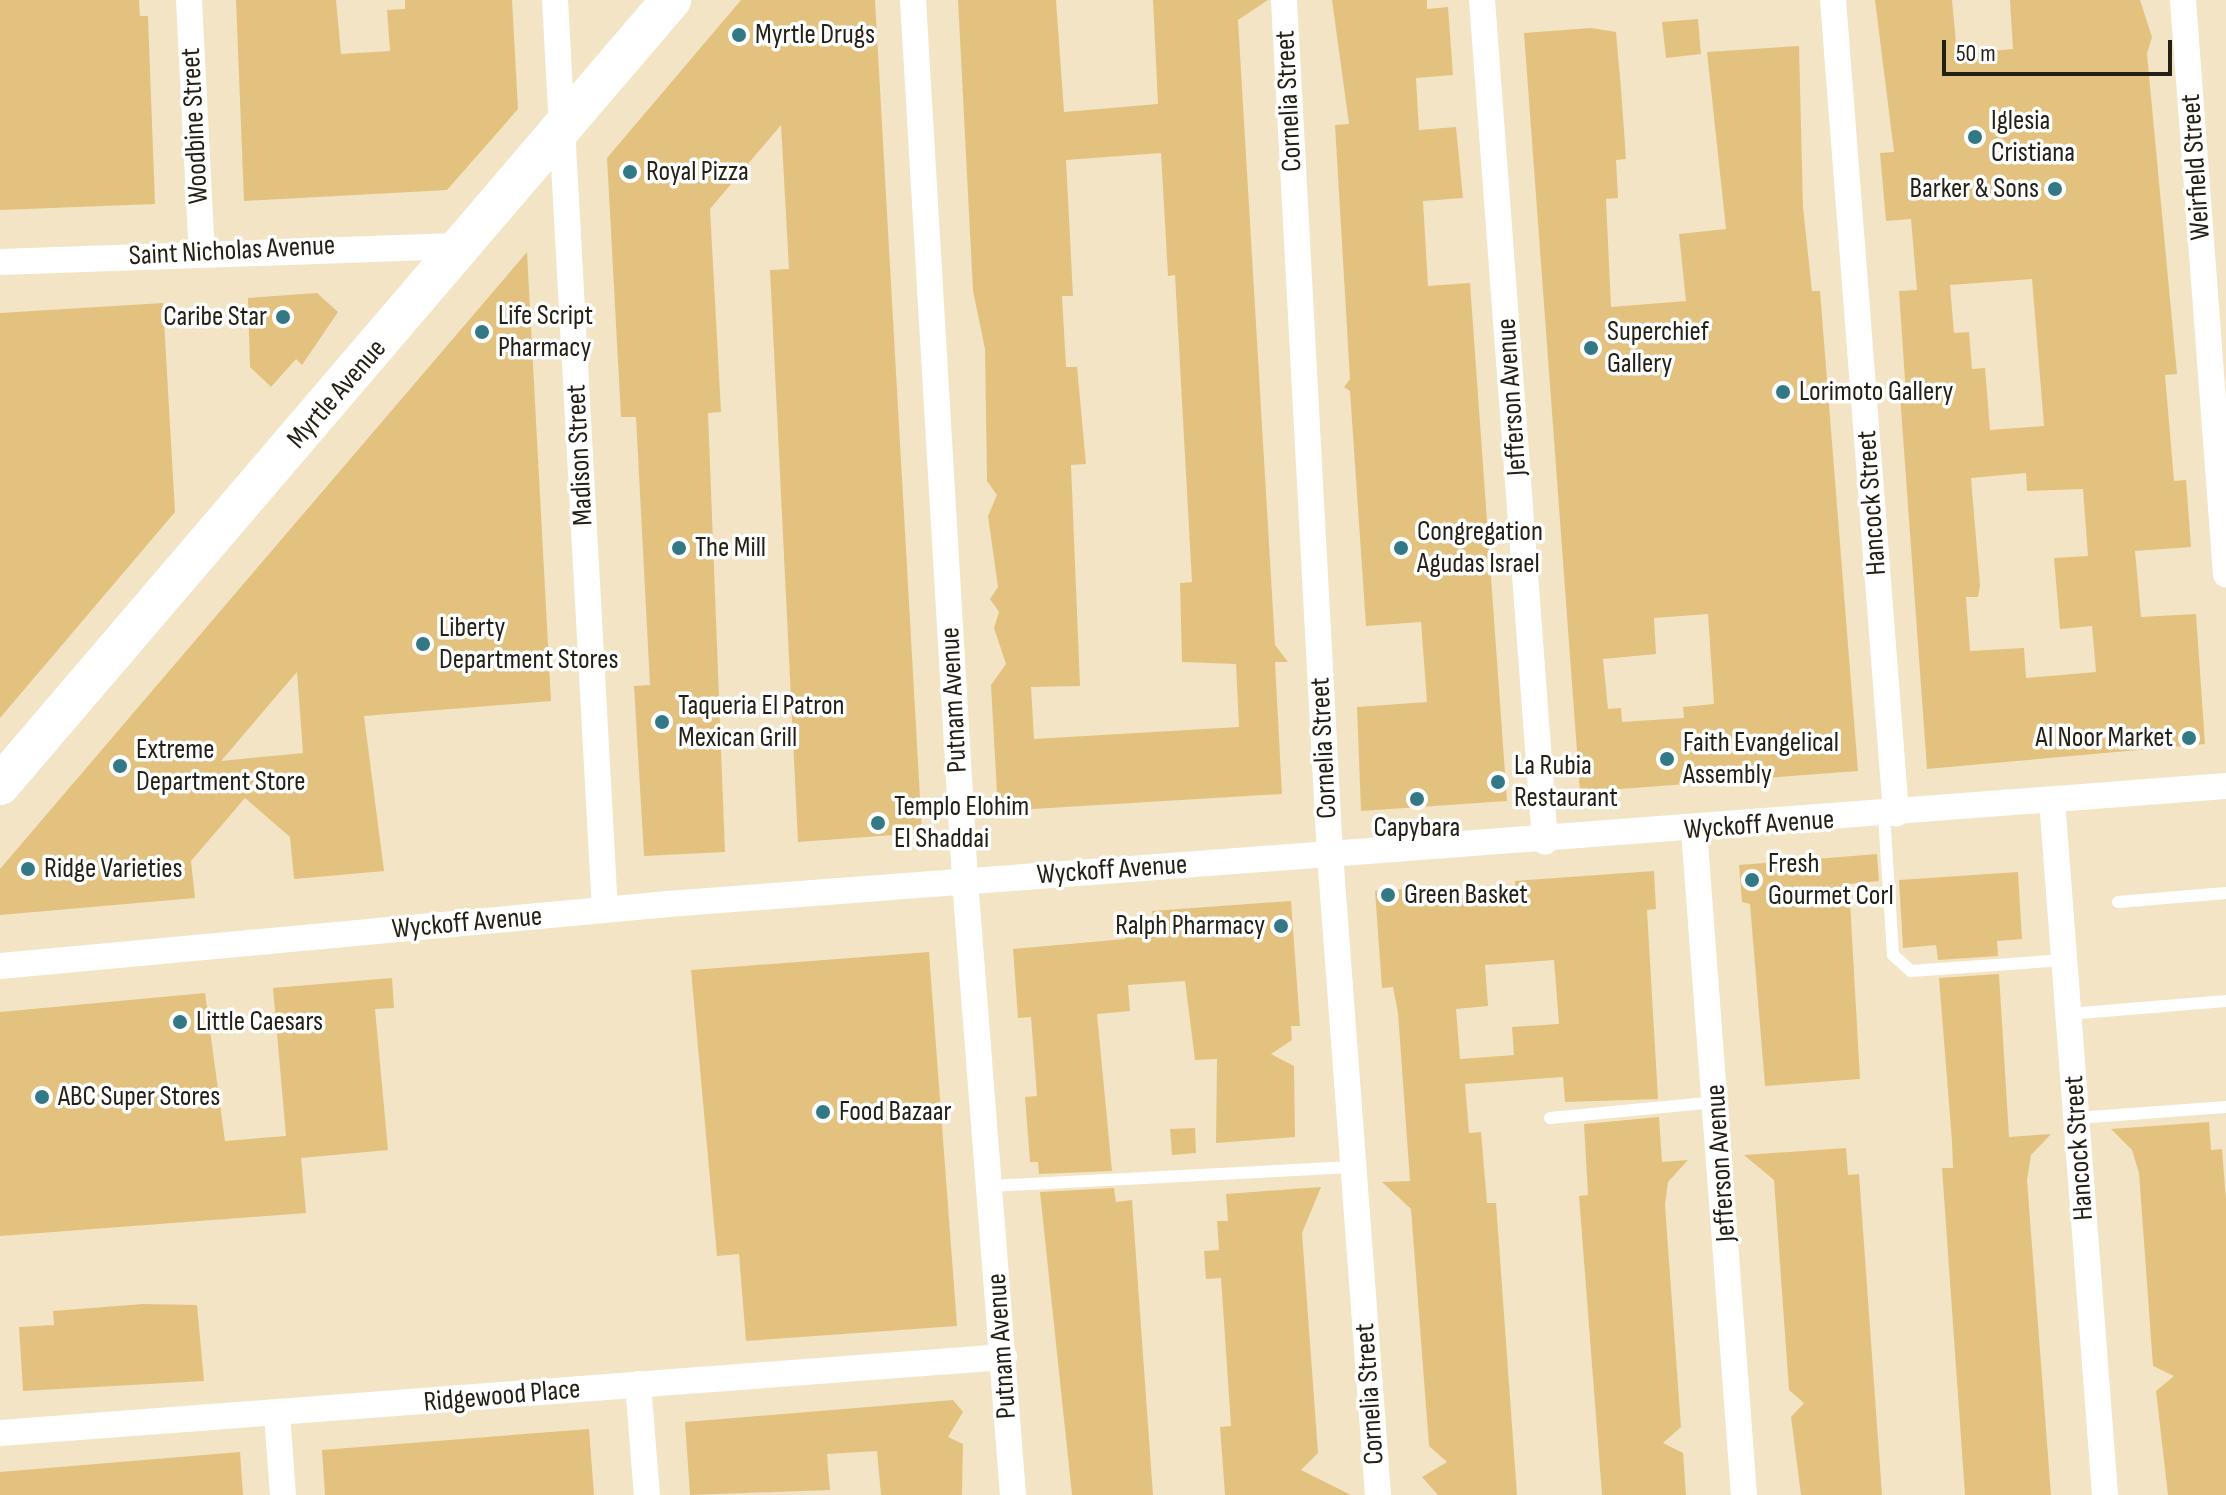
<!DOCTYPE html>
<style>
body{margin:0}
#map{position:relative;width:2226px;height:1495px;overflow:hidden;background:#f3e4c5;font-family:"Sofia Sans Condensed",sans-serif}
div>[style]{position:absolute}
.building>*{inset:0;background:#e3c280}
.service>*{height:12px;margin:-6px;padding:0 6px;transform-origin:6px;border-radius:6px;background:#fff}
.minor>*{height:26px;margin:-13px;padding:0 13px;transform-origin:13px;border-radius:13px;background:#fff}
.primary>*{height:40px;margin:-20px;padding:0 20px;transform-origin:20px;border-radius:20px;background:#fff}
.dots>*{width:22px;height:22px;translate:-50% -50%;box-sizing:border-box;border:4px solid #fff;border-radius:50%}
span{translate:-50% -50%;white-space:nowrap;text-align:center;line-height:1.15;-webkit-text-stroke:7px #fff;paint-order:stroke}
.poi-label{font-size:28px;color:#252015}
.left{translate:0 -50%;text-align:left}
.right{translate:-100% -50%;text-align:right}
.street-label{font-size:28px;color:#252015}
.scale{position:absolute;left:1942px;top:40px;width:230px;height:36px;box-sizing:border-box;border:4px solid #252015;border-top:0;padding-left:10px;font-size:24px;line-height:28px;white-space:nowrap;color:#252015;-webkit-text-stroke:6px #fff;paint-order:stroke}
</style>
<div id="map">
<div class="building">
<div style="clip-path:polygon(0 0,139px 0,140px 16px,148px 16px,155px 204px,0 210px)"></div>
<div style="clip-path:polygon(236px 0,336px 0,341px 54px,390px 51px,387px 10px,405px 9px,405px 0,512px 0,518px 109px,447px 190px,244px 201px)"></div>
<div style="clip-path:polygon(741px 0,875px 0,922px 833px,798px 842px,770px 270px,789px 269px,781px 125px,710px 209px,721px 412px,708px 413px,725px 852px,644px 856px,634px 686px,650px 685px,636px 417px,621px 417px,607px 158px)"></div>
<div style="clip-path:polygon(evenodd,958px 0,1056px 0,1064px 112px,1158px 104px,1153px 0,1268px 0,1238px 20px,1275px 645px,1288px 662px,1275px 662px,1282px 794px,998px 811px,991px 685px,1006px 664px,994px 628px,999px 612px,990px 599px,998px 587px,988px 516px,997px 495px,987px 481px,985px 349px,973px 291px,958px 0,1161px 153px,1168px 276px,1175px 275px,1192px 582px,1180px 583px,1182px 662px,1236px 664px,1239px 727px,1034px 739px,1031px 687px,1080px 686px,1071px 465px,1086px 464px,1077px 367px,1066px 367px,1062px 296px,1073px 296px,1066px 160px,1161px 153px)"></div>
<div style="clip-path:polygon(1332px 0,1427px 0,1427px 9px,1448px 7px,1453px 75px,1416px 78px,1419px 130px,1456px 127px,1463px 198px,1423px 201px,1428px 286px,1470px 283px,1507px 801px,1361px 811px,1357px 707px,1427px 702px,1421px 622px,1366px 626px,1350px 391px,1344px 387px,1350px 379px,1335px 125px,1349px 124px)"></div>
<div style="clip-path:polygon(evenodd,1875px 0,1952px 0,1957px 54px,2013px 49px,2010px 0,2140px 0,2152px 37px,2147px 54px,2177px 374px,2165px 375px,2174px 481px,2186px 480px,2191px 547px,2135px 551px,2141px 617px,2196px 614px,2205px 744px,1927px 769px,1900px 395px,1906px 395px,1899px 291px,1917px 290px,1911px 219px,1886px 221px,1880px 153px,1894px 152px,1875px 0,2032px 279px,2044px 426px,1990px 430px,1985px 368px,1972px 369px,1969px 332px,1954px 333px,1950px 285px,2032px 279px,1875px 0,2026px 473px,2027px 491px,2083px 489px,2088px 556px,2054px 558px,2060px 629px,2092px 626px,2096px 672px,2026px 678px,2024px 648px,1970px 651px,1966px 597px,1978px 597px,1980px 586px,1971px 478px,2026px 473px)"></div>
<div style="clip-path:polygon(1698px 19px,1701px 54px,1666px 58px,1662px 22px)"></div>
<div style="clip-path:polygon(evenodd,1591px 28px,1616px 32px,1621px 89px,1626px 159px,1616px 160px,1618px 198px,1606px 199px,1611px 307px,1686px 301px,1679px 234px,1726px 229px,1707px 52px,1799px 46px,1803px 207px,1812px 291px,1820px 291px,1858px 771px,1580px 792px,1524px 33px,1591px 28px,1708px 614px,1714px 704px,1683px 707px,1684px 718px,1622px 722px,1621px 708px,1608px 709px,1603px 659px,1656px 654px,1654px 618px,1708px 614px)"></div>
<div style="clip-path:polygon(evenodd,527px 252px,551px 701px,364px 716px,384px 871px,294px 879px,290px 837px,245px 798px,191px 861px,195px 898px,0 915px,0 869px,527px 252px,297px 672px,303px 753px,221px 761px,297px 672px)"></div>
<div style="clip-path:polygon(317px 293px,338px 312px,302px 365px,296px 359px,271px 387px,250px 367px,248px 298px)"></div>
<div style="clip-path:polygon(163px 303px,175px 512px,0 718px,0 313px)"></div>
<div style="clip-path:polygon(1877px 854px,1879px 881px,1849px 884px,1860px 1079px,1765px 1086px,1750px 904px,1742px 902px,1739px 865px)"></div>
<div style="clip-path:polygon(evenodd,1654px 871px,1656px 909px,1647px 910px,1658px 1099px,1565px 1102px,1563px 1077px,1465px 1084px,1469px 1133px,1481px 1132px,1487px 1203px,1496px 1203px,1517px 1495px,1438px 1495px,1422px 1477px,1447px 1462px,1429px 1446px,1411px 1209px,1382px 1182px,1410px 1181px,1398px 1013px,1393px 987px,1382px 988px,1375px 891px,1403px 889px,1403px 900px,1428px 899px,1515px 889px,1515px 881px,1654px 871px,1554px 960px,1559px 1024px,1512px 1027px,1514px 1055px,1460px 1059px,1456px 1009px,1488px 1006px,1485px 965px,1554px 960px)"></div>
<div style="clip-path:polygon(2018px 872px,2022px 939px,1997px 941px,1998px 956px,1938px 960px,1936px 945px,1903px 948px,1899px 880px)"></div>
<div style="clip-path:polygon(1291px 901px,1300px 1026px,1291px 1026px,1292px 1040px,1271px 1054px,1294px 1066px,1295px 1137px,1216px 1143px,1217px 1059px,1195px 1060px,1185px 981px,1128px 985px,1130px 1011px,1097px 1014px,1112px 1171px,1039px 1174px,1038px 1162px,1030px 1162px,1025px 1097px,1037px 1096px,1031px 1017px,1018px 1018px,1013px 949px,1125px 939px,1123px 920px,1153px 918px,1152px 911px)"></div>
<div style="clip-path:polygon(929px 952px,957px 1326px,746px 1341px,739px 1254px,717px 1256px,691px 970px)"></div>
<div style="clip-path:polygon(1999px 974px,2009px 1137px,2051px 1134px,2031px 1155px,2027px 1180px,2051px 1495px,1965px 1495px,1942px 1168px,1953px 1168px,1952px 1141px,1939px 978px)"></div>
<div style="clip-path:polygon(392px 978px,394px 1008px,375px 1009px,388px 1150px,301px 1158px,306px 1213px,0 1236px,0 1012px,205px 993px,225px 1141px,286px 1136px,273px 988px)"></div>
<div style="clip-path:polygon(1659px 1117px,1662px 1162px,1688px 1160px,1668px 1182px,1665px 1205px,1681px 1427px,1663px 1443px,1683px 1453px,1686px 1495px,1602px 1495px,1579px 1196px,1588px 1195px,1584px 1124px)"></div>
<div style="clip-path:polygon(2209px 1122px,2211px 1150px,2222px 1149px,2226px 1200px,2226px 1495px,2168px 1495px,2156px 1391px,2174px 1376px,2153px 1366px,2139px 1173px,2132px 1150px,2111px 1129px)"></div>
<div style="clip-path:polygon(1195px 1128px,1196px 1153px,1172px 1155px,1170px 1129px)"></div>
<div style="clip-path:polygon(1846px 1148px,1848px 1175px,1859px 1174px,1882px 1495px,1801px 1495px,1791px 1417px,1804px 1403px,1789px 1390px,1774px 1180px,1744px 1155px)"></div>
<div style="clip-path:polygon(1321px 1187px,1302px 1233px,1318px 1453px,1301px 1470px,1351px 1495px,1225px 1495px,1220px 1427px,1231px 1426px,1221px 1278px,1206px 1279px,1204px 1251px,1219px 1250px,1217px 1221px,1228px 1221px,1226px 1194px)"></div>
<div style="clip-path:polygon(1114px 1188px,1116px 1202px,1132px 1200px,1153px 1495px,1072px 1495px,1040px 1192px)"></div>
<div style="clip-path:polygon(143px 1304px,197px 1305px,204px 1381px,23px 1391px,19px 1327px,54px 1325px,53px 1311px)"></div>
<div style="clip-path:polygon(953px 1400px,963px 1412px,948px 1437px,963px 1444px,962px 1495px,881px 1495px,877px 1451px,827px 1454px,830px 1490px,690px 1495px,685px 1422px)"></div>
<div style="clip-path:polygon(589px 1429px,594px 1495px,325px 1495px,322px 1450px)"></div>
<div style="clip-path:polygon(240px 1452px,243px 1495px,0 1495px,0 1472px)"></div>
</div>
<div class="service">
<div style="left:1884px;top:815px;width:140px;rotate:86.3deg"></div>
<div style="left:1893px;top:955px;width:24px;rotate:42deg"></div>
<div style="left:1911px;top:971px;width:154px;rotate:-4.1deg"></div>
<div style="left:2118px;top:902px;width:108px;rotate:-4.8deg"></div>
<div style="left:2068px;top:1014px;width:159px;rotate:-4.7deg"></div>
<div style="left:1550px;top:1118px;width:168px;rotate:-5.5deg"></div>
<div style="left:2077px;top:1118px;width:149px;rotate:-4.2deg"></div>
<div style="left:990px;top:1186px;width:363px;rotate:-3deg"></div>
</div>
<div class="minor">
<div style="left:189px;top:0;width:253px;rotate:87.1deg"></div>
<div style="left:555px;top:0;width:911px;rotate:86.86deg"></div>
<div style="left:913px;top:0;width:883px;rotate:86.62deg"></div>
<div style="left:965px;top:881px;width:616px;rotate:85.53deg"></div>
<div style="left:1284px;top:0;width:855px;rotate:86.92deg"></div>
<div style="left:1330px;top:854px;width:643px;rotate:85.72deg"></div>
<div style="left:1482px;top:0;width:844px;rotate:85.72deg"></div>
<div style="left:1833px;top:0;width:816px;rotate:85.57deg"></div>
<div style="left:2183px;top:0;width:576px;rotate:85.72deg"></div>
<div style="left:0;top:262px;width:464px;rotate:-2deg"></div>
<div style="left:2052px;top:800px;width:697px;rotate:85.64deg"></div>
<div style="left:1694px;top:830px;width:667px;rotate:85.7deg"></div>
<div style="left:0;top:966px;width:671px;rotate:-5.3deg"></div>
<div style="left:668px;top:904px;width:1562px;rotate:-4.33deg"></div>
<div style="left:638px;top:1384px;width:111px;rotate:85.4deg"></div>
<div style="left:277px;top:1414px;width:81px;rotate:85.8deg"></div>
<div style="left:0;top:1433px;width:1007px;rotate:-4.33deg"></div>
</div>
<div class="primary">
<div style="left:0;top:785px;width:1033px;rotate:-49.48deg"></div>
</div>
<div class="dots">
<div style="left:739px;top:35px;background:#337885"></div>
<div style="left:1975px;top:137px;background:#337885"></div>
<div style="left:630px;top:172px;background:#337885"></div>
<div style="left:2055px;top:189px;background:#337885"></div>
<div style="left:283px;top:317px;background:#337885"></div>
<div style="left:482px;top:332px;background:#337885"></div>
<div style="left:1591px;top:348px;background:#337885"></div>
<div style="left:1783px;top:392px;background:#337885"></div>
<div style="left:679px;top:548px;background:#337885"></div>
<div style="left:1401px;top:548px;background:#337885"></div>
<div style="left:423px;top:644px;background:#337885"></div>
<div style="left:662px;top:722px;background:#337885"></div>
<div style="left:2189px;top:738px;background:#337885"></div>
<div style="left:1667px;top:759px;background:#337885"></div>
<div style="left:120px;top:766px;background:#337885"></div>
<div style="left:1498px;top:782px;background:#337885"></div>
<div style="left:1417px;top:799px;background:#337885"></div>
<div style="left:878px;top:823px;background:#337885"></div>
<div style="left:28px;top:869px;background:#337885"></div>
<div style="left:1752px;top:880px;background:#337885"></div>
<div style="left:1388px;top:895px;background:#337885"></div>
<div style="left:1281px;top:926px;background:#337885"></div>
<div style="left:180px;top:1022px;background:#337885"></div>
<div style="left:42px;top:1097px;background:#337885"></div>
<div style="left:823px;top:1112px;background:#337885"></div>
</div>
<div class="poi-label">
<span class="left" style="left:755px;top:35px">Myrtle Drugs</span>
<span class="left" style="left:1991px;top:137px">Iglesia<br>Cristiana</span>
<span class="left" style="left:646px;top:172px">Royal Pizza</span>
<span class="right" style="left:2039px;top:189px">Barker &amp; Sons</span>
<span class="left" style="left:498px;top:332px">Life Script<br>Pharmacy</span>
<span class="right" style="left:267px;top:317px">Caribe Star</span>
<span class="left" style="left:1607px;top:348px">Superchief<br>Gallery</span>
<span class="left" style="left:1799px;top:392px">Lorimoto Gallery</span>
<span class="left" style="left:1417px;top:548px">Congregation<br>Agudas Israel</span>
<span class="left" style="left:695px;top:548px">The Mill</span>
<span class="left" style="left:439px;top:644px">Liberty<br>Department Stores</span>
<span class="left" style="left:678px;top:722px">Taqueria El Patron<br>Mexican Grill</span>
<span class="right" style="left:2173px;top:738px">Al Noor Market</span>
<span class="left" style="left:1683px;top:759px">Faith Evangelical<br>Assembly</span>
<span class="left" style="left:136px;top:766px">Extreme<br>Department Store</span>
<span class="left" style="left:1514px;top:782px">La Rubia<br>Restaurant</span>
<span class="left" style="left:894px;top:823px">Templo Elohim<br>El Shaddai</span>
<span style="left:1417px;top:828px">Capybara</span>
<span class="left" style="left:1768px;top:880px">Fresh<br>Gourmet Corl</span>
<span class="left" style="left:44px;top:869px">Ridge Varieties</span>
<span class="left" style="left:1404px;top:895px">Green Basket</span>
<span class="right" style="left:1265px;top:926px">Ralph Pharmacy</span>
<span class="left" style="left:196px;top:1022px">Little Caesars</span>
<span class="left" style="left:58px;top:1097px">ABC Super Stores</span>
<span class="left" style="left:839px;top:1112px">Food Bazaar</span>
</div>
<div class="street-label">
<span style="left:1289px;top:101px;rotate:-93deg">Cornelia Street</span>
<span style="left:195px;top:126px;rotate:-93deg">Woodbine Street</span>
<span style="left:2196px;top:167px;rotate:-94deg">Weirfield Street</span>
<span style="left:232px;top:251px;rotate:-3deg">Saint Nicholas Avenue</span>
<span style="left:337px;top:394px;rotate:-49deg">Myrtle Avenue</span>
<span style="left:1512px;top:397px;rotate:-94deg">Jefferson Avenue</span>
<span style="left:580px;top:455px;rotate:-93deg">Madison Street</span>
<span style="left:1872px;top:503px;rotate:-94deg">Hancock Street</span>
<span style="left:954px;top:700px;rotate:-93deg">Putnam Avenue</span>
<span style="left:1324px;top:748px;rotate:-93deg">Cornelia Street</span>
<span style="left:1759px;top:825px;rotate:-4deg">Wyckoff Avenue</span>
<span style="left:1112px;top:870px;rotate:-4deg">Wyckoff Avenue</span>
<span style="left:467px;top:923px;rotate:-5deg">Wyckoff Avenue</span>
<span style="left:2079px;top:1148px;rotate:-94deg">Hancock Street</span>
<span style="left:1721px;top:1163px;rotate:-94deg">Jefferson Avenue</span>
<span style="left:1002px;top:1346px;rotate:-94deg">Putnam Avenue</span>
<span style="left:1370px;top:1394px;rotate:-94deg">Cornelia Street</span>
<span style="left:502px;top:1396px;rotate:-5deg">Ridgewood Place</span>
</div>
<div class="scale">50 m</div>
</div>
